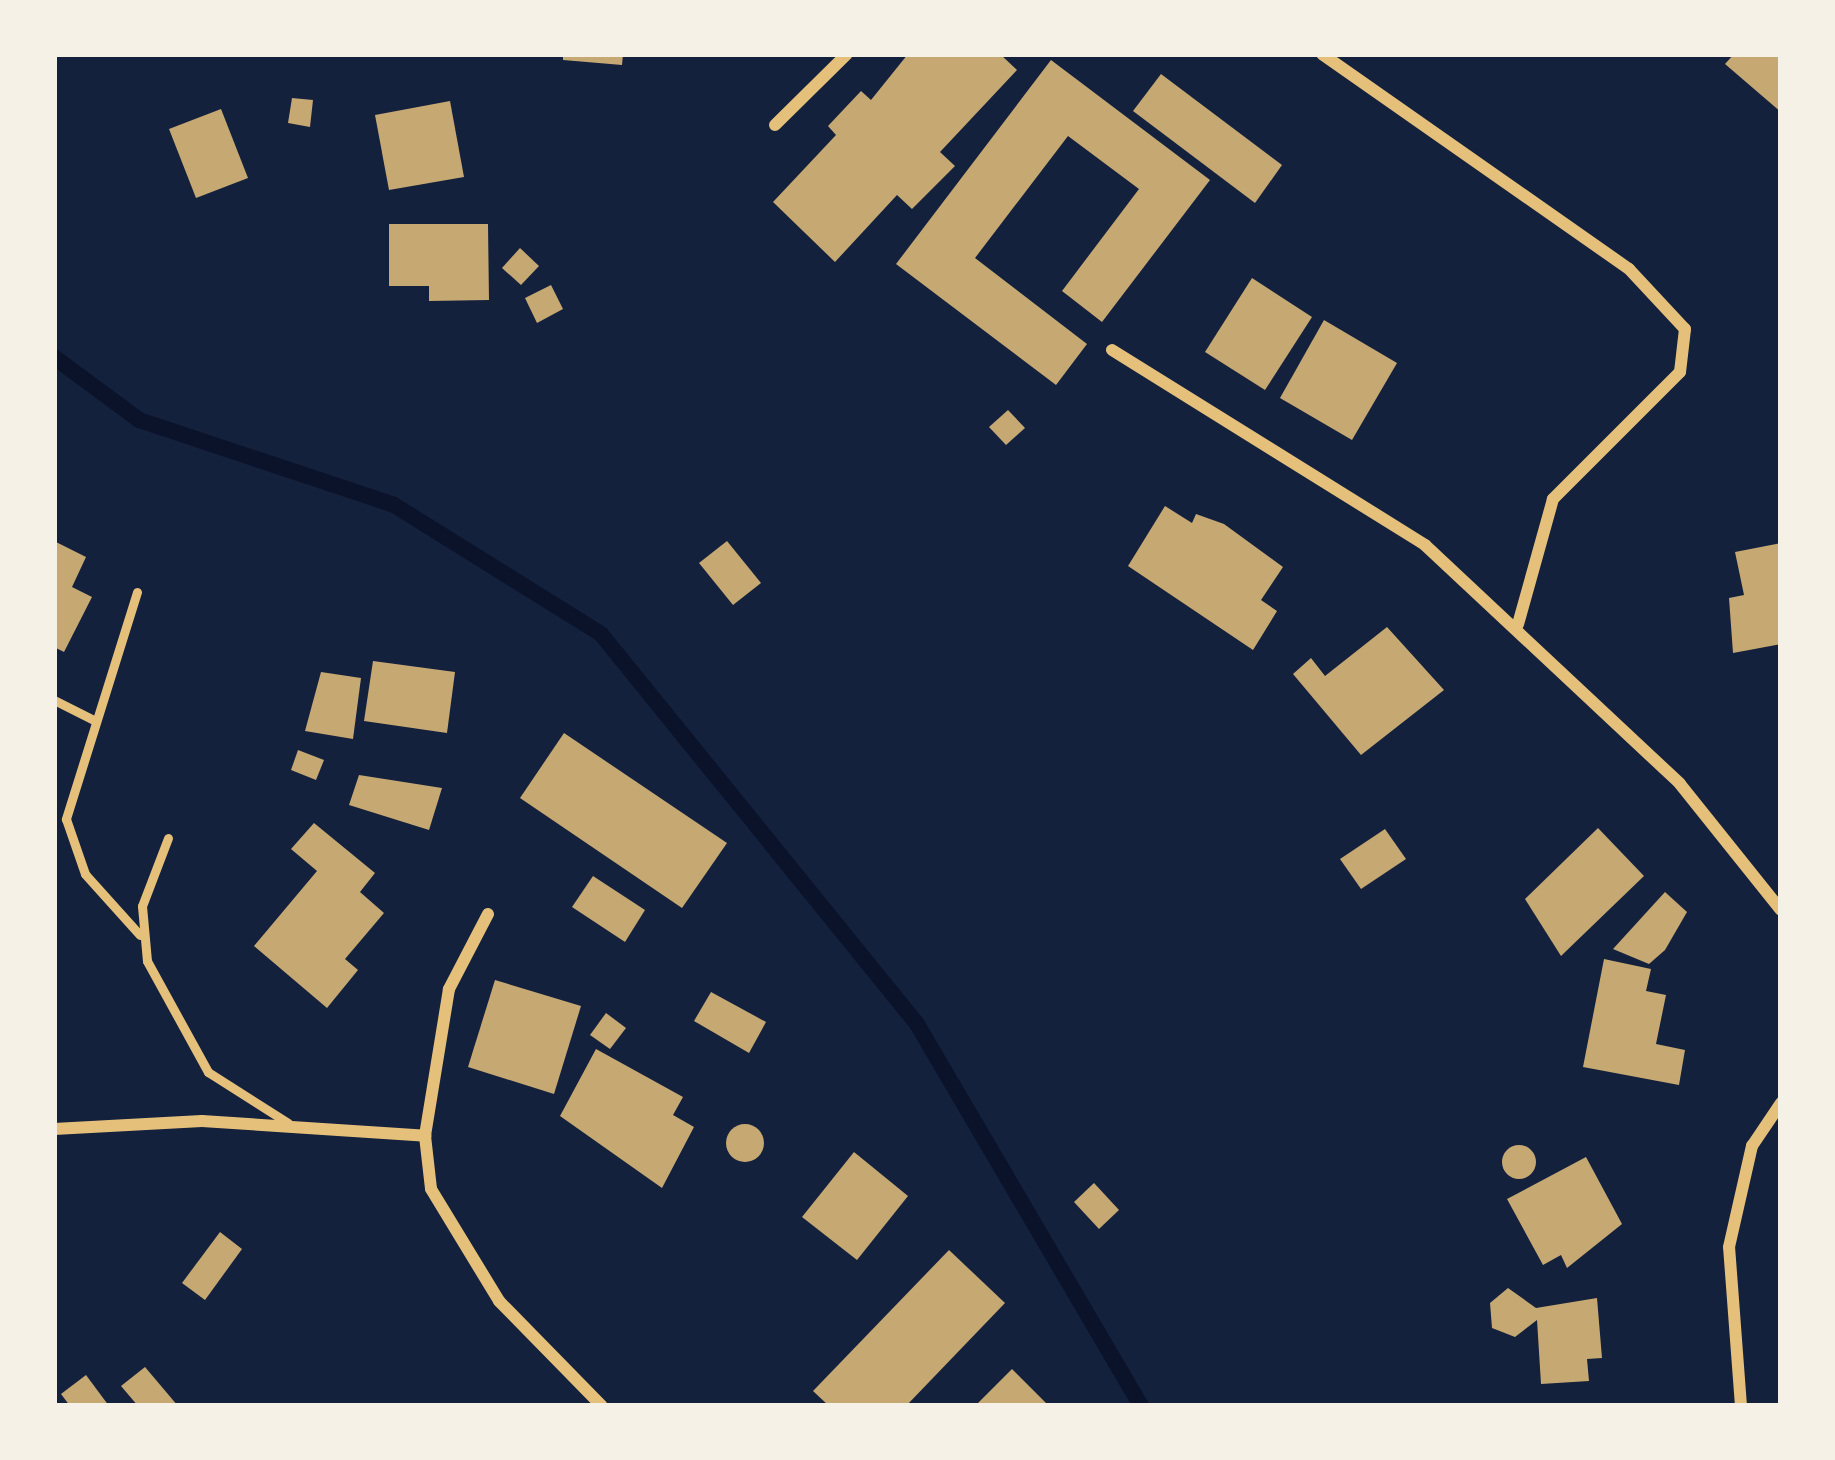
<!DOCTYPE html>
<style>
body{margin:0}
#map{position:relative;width:1835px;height:1460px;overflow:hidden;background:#14213d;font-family:"Fira Sans Condensed",sans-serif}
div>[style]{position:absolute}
.stream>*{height:16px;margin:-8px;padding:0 8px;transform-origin:8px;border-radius:8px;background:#0b132b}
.building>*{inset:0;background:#c6a872}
.round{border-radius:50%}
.service>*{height:9px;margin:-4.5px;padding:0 4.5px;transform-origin:4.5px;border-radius:4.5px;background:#e5c07b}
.minor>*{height:12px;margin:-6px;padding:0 6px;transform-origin:6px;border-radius:6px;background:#e5c07b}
span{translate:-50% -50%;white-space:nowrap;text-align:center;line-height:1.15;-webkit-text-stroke:9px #f6f1e7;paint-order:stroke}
.frame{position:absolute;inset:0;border:57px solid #f6f1e7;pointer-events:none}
</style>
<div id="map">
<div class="stream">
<div style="left:54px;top:357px;width:106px;rotate:36.5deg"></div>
<div style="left:139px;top:420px;width:269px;rotate:18.4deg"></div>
<div style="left:394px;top:505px;width:244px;rotate:31.9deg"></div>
<div style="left:601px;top:634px;width:502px;rotate:50.98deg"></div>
<div style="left:917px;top:1024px;width:443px;rotate:59.6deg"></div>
</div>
<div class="building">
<div style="clip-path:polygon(563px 54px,623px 54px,622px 65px,563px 60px)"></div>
<div style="clip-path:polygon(908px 54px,1000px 54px,1017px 70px,940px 152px,955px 166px,912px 209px,897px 195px,835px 262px,773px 202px,836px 135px,828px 126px,861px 91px,871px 100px)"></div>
<div style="clip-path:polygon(1734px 54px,1781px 54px,1781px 112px,1725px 64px)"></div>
<div style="clip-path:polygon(1051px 60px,1210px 180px,1102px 322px,1062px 291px,1139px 189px,1068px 136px,975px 258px,1087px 344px,1056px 385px,896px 264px)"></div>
<div style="clip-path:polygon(1161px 74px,1282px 165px,1255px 203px,1133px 111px)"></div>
<div style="clip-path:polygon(292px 98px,313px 100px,310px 127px,288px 123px)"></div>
<div style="clip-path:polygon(450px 101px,464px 177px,389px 190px,375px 115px)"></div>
<div style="clip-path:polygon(221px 109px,248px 178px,196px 198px,169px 129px)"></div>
<div style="clip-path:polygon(389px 224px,488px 224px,489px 300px,429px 301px,429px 286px,389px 286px)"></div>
<div style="clip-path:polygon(520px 248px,539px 266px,521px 285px,502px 268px)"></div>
<div style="clip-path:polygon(1252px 278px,1312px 317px,1265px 390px,1205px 352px)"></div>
<div style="clip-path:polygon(551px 285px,563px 309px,537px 323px,525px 298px)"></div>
<div style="clip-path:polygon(1324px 320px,1397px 363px,1352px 440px,1280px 398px)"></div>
<div style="clip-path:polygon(1008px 410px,1025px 428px,1006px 445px,989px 427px)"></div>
<div style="clip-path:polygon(1165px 506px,1192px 523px,1196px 514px,1224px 524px,1283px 567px,1261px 600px,1277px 611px,1253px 650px,1128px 566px)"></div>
<div style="clip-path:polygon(54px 541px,86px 557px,72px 587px,92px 597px,64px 652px,54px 647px)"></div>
<div style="clip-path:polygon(727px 541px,761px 583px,733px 605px,699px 563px)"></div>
<div style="clip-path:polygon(1781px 543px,1781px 644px,1733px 653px,1729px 598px,1744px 595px,1735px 552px)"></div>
<div style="clip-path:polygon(1387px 627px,1444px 690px,1361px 755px,1293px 674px,1311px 658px,1325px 676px)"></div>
<div style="clip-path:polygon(373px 661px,455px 672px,447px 733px,364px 721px)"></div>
<div style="clip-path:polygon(321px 672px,361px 678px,353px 739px,305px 731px)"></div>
<div style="clip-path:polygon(564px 733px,727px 843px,682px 908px,520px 798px)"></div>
<div style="clip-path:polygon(298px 750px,324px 760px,316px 780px,291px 770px)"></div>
<div style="clip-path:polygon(359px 775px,442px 788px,429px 830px,349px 805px)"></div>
<div style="clip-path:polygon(314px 823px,375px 873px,360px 892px,384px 913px,345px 959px,358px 970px,327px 1008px,254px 946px,317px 871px,291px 849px)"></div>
<div style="clip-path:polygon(1598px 828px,1644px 876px,1561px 956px,1525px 899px)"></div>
<div style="clip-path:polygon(1385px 829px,1406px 859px,1361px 889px,1340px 859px)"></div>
<div style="clip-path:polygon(593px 876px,645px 910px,625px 942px,572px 907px)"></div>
<div style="clip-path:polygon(1665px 892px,1687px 912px,1665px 950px,1649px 964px,1613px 949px)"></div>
<div style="clip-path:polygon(1604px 959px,1651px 969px,1646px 991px,1666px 995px,1656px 1044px,1685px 1050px,1679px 1085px,1583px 1067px)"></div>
<div style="clip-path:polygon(495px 980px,581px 1006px,554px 1094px,468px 1067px)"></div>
<div style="clip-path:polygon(711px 992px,766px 1022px,749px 1053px,694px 1021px)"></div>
<div style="clip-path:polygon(606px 1013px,626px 1028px,610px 1049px,590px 1035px)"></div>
<div style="clip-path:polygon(596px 1049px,683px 1097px,673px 1115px,694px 1127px,662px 1188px,560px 1116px)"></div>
<div class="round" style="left:726px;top:1124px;width:38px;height:38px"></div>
<div class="round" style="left:1502px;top:1145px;width:34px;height:34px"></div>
<div style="clip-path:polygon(854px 1152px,908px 1196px,857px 1260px,802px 1217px)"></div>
<div style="clip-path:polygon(1586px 1157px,1622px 1224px,1567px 1268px,1561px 1255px,1543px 1265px,1507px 1199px)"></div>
<div style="clip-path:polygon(1094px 1183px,1119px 1210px,1099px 1229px,1074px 1202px)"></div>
<div style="clip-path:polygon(220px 1232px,242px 1249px,205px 1300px,182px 1283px)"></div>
<div style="clip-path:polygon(949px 1250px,1005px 1303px,906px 1406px,829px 1406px,813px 1391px)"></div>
<div style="clip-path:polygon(1508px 1288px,1536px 1308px,1597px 1298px,1602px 1358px,1587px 1359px,1589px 1381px,1541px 1384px,1537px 1320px,1515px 1337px,1492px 1328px,1490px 1303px)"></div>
<div style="clip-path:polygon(145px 1367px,178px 1406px,138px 1406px,121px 1386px)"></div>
<div style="clip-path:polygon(1012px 1369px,1049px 1406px,975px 1406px)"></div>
<div style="clip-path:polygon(86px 1375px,109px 1406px,70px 1406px,61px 1394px)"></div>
</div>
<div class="service">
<div style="left:137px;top:592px;width:238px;rotate:107.4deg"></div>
<div style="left:66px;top:819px;width:58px;rotate:70.9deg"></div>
<div style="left:85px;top:874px;width:82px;rotate:48deg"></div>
<div style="left:54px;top:700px;width:45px;rotate:26.6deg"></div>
<div style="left:168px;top:838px;width:73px;rotate:110.9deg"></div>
<div style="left:142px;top:906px;width:55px;rotate:84.8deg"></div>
<div style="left:147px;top:961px;width:127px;rotate:61.2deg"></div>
<div style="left:208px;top:1072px;width:95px;rotate:32.5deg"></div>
</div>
<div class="minor">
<div style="left:1322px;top:54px;width:375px;rotate:35deg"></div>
<div style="left:1629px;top:269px;width:82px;rotate:47deg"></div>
<div style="left:1685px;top:329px;width:43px;rotate:96.6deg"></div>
<div style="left:1680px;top:372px;width:180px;rotate:135deg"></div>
<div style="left:1553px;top:499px;width:130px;rotate:105.6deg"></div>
<div style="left:775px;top:125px;width:101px;rotate:-44.6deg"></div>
<div style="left:1112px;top:350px;width:369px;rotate:31.9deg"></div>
<div style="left:1425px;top:545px;width:349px;rotate:43.1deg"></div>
<div style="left:1680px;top:784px;width:161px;rotate:51.3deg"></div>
<div style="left:488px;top:914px;width:85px;rotate:117.5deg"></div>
<div style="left:449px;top:989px;width:149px;rotate:99.3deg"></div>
<div style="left:425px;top:1136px;width:53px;rotate:83.5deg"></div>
<div style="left:431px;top:1189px;width:131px;rotate:58.7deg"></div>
<div style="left:499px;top:1301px;width:147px;rotate:45.6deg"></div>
<div style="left:54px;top:1129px;width:148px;rotate:-3.1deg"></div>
<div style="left:202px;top:1121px;width:224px;rotate:3.8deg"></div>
<div style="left:1741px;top:1406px;width:159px;rotate:-94.3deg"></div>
<div style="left:1729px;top:1247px;width:104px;rotate:-77.2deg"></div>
<div style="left:1752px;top:1146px;width:52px;rotate:-56deg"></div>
</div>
<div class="frame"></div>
</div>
